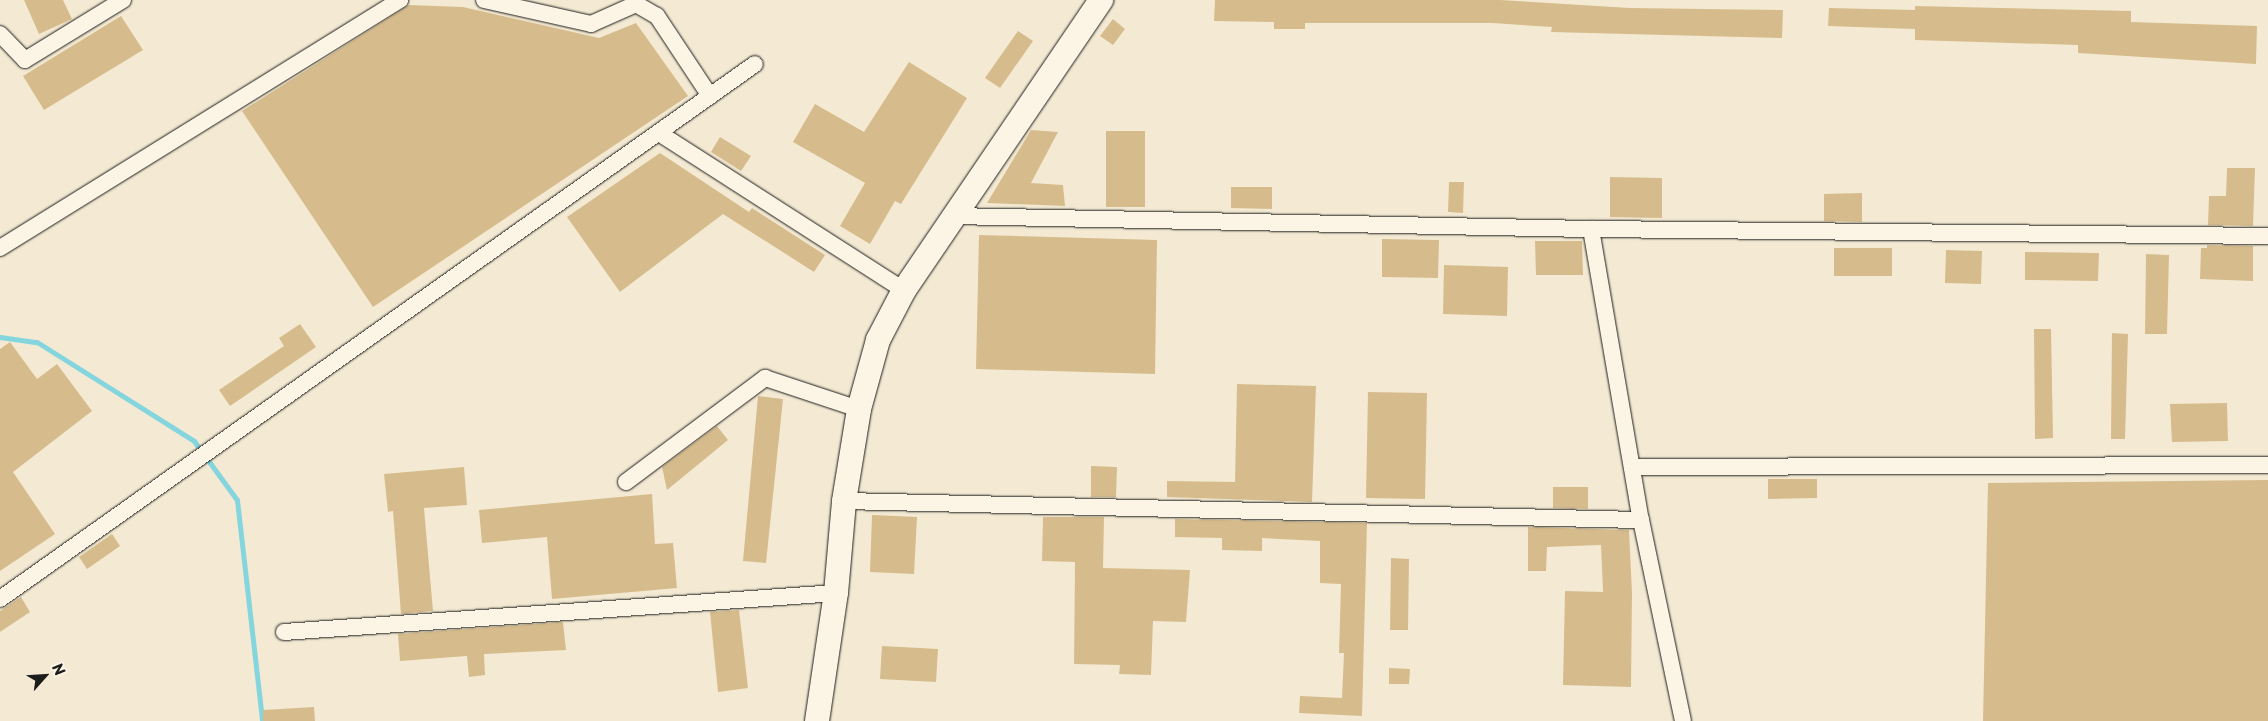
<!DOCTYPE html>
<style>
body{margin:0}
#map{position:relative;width:2268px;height:721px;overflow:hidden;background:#f4ead3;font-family:"Playpen Sans",sans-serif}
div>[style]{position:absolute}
.stream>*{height:5px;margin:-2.5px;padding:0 2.5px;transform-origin:2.5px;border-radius:2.5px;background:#84d5de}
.building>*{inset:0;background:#d6bc8c}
.roads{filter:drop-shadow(0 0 1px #1c1c1c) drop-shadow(0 0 1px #1c1c1c)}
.minor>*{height:16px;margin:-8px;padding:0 8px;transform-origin:8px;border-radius:8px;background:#fcf5e5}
.secondary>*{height:24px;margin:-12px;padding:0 12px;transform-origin:12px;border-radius:12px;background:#fcf5e5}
span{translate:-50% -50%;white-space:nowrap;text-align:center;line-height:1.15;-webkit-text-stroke:4px #fcf5e5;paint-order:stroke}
.north{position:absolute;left:20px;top:651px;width:50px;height:50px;-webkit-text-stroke:4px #fcf5e5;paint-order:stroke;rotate:64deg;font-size:14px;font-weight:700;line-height:20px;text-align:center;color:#1c1c1c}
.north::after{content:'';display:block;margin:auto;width:18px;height:22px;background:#1c1c1c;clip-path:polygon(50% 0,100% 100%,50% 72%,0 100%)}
</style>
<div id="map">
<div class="stream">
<div style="left:0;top:337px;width:37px;rotate:8deg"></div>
<div style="left:37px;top:342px;width:186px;rotate:32.2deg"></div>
<div style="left:194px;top:441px;width:73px;rotate:53.9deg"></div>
<div style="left:237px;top:500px;width:222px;rotate:83.5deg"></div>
</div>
<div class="building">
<div style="clip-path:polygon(24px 0,63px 0,72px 19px,39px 34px)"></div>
<div style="clip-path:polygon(1215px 0,1500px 0,1630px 8px,1783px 10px,1782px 38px,1551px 32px,1552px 27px,1492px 23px,1305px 23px,1305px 29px,1274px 29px,1274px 22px,1214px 21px)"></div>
<div style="clip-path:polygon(409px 5px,463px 7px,599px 38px,636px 23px,688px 96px,373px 307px,242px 111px)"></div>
<div style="clip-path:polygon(1915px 6px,2131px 11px,2131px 22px,2257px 26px,2256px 64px,2078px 53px,2078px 45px,1915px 40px,1915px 29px,1828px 26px,1829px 8px,1915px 10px)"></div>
<div style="clip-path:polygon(121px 16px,143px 50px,44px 110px,23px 76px)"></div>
<div style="clip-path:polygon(1113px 19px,1125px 29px,1113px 45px,1100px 36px)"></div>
<div style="clip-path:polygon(1018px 31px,1033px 41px,1000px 88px,985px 78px)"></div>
<div style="clip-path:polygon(909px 62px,967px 98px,901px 204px,895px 201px,870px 244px,840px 226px,865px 183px,793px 142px,815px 104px,864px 132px)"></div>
<div style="clip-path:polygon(1031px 130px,1058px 132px,1031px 183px,1063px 185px,1065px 206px,987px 203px)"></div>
<div style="clip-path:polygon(1106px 131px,1145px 131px,1145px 207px,1106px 207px)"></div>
<div style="clip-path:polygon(720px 137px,751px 156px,741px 171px,711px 152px)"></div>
<div style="clip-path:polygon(660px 153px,749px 212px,752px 208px,825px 255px,814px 272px,723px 214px,620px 292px,567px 217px)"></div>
<div style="clip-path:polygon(2227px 168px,2255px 168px,2253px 226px,2208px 225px,2209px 196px,2226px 196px)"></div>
<div style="clip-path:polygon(1610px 177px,1662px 178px,1662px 218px,1610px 217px)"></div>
<div style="clip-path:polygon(1449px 182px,1464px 182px,1463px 213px,1448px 212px)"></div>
<div style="clip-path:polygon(1231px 187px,1272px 187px,1272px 209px,1231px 208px)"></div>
<div style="clip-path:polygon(1862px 193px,1862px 222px,1824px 221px,1824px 194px)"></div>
<div style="clip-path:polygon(979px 235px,1157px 240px,1155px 374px,976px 369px)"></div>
<div style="clip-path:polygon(1382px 239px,1439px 240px,1438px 278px,1382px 277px)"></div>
<div style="clip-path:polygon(1535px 241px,1582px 241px,1583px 275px,1536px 275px)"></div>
<div style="clip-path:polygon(2207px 245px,2253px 246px,2253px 281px,2200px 279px,2201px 248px,2207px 248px)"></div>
<div style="clip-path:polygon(1834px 248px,1892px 248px,1892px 276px,1834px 276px)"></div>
<div style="clip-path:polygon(1946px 250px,1982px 251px,1981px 284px,1945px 283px)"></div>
<div style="clip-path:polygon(2025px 252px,2099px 253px,2098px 281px,2025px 280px)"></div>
<div style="clip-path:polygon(2146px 254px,2169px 255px,2167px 334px,2145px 334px)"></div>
<div style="clip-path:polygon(1444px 265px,1508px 267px,1507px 316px,1443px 314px)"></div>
<div style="clip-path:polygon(300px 324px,316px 347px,230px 406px,219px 390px,284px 346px,279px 338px)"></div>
<div style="clip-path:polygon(2034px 329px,2051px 329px,2053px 438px,2035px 439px)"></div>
<div style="clip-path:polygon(2112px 333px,2128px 334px,2125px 439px,2111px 439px)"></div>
<div style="clip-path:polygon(10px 342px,37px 379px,57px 364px,92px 411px,13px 472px,55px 534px,0 571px,0 349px)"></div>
<div style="clip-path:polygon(1237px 384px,1316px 386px,1312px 502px,1167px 497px,1167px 481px,1235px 482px)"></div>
<div style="clip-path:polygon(1368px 392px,1427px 393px,1425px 499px,1366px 498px)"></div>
<div style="clip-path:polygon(758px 396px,783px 399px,766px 563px,743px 561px)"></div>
<div style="clip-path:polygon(2227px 403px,2228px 441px,2172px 442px,2170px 404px)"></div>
<div style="clip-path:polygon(717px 426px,728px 440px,667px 490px,662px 467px)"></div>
<div style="clip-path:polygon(1091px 466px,1117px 467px,1116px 497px,1091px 497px)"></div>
<div style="clip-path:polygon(464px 467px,467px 505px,424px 508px,433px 611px,401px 614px,393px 511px,388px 512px,384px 474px)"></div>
<div style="clip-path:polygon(1768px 479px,1817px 479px,1817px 498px,1768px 499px)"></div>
<div style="clip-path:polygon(2268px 480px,2268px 721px,1983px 721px,1988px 483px)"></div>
<div style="clip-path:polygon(1553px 487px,1588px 487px,1588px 509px,1553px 508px)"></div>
<div style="clip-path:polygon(652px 494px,655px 544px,673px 543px,677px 588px,552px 599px,547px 537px,482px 543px,479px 510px)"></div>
<div style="clip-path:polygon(872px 515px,917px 517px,914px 574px,870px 572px)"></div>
<div style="clip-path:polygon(1043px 517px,1104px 517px,1103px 568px,1190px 570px,1186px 622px,1153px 621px,1151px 675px,1119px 674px,1120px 665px,1074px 664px,1075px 562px,1042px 561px)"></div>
<div style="clip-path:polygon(1175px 519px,1367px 523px,1362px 716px,1299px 713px,1300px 696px,1342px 698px,1344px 653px,1339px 653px,1341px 584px,1320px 583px,1320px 541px,1262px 538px,1262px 551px,1222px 550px,1222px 538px,1175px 537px)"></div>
<div style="clip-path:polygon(1528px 527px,1629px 530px,1632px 593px,1631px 687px,1563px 685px,1565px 591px,1603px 592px,1601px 545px,1547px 547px,1546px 571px,1528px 571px)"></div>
<div style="clip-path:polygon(112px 534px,120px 546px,87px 569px,79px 557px)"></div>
<div style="clip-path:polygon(1391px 558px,1409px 559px,1408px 630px,1390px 630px)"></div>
<div style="clip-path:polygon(21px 597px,30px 612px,0 632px,0 611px)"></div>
<div style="clip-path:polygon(739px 610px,748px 688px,718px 692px,710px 612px)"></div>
<div style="clip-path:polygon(563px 622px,566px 650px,484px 654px,485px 675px,469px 677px,467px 656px,400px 661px,398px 634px)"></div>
<div style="clip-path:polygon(882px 646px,938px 649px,936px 682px,880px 679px)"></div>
<div style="clip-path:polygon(1389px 668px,1410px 669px,1409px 684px,1389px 684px)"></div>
<div style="clip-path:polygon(314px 707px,315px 721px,263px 721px,263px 710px)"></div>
</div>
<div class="roads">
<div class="minor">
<div style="left:484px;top:0;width:110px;rotate:12.6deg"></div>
<div style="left:591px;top:24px;width:49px;rotate:-24deg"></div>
<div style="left:636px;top:4px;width:24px;rotate:30deg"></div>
<div style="left:657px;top:16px;width:96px;rotate:56.5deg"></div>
<div style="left:0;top:34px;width:36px;rotate:46deg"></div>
<div style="left:25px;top:60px;width:115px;rotate:-31.5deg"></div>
<div style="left:659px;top:133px;width:291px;rotate:32.7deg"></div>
<div style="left:952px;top:216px;width:639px;rotate:1.17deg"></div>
<div style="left:1591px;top:229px;width:677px;rotate:0.59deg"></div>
<div style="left:1591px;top:229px;width:295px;rotate:80.3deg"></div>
<div style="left:1641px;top:520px;width:205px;rotate:78.2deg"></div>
<div style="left:0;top:248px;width:471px;rotate:-31.8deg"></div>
<div style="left:1632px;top:467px;width:636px;rotate:-0.18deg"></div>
<div style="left:626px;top:482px;width:174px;rotate:-36.8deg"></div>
<div style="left:765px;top:378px;width:99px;rotate:18.3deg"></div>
<div style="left:844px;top:501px;width:797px;rotate:1.37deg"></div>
<div style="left:0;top:599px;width:925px;rotate:-35.32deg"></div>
<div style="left:284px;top:632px;width:553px;rotate:-4.04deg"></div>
</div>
<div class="secondary">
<div style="left:817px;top:721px;width:129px;rotate:-81.6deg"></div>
<div style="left:836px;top:593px;width:92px;rotate:-85deg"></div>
<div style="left:844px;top:501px;width:93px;rotate:-80.7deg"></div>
<div style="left:859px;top:409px;width:72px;rotate:-74.6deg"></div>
<div style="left:878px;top:340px;width:56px;rotate:-62.5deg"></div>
<div style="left:904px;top:290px;width:351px;rotate:-55.8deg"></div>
</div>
</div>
<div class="north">N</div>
</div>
